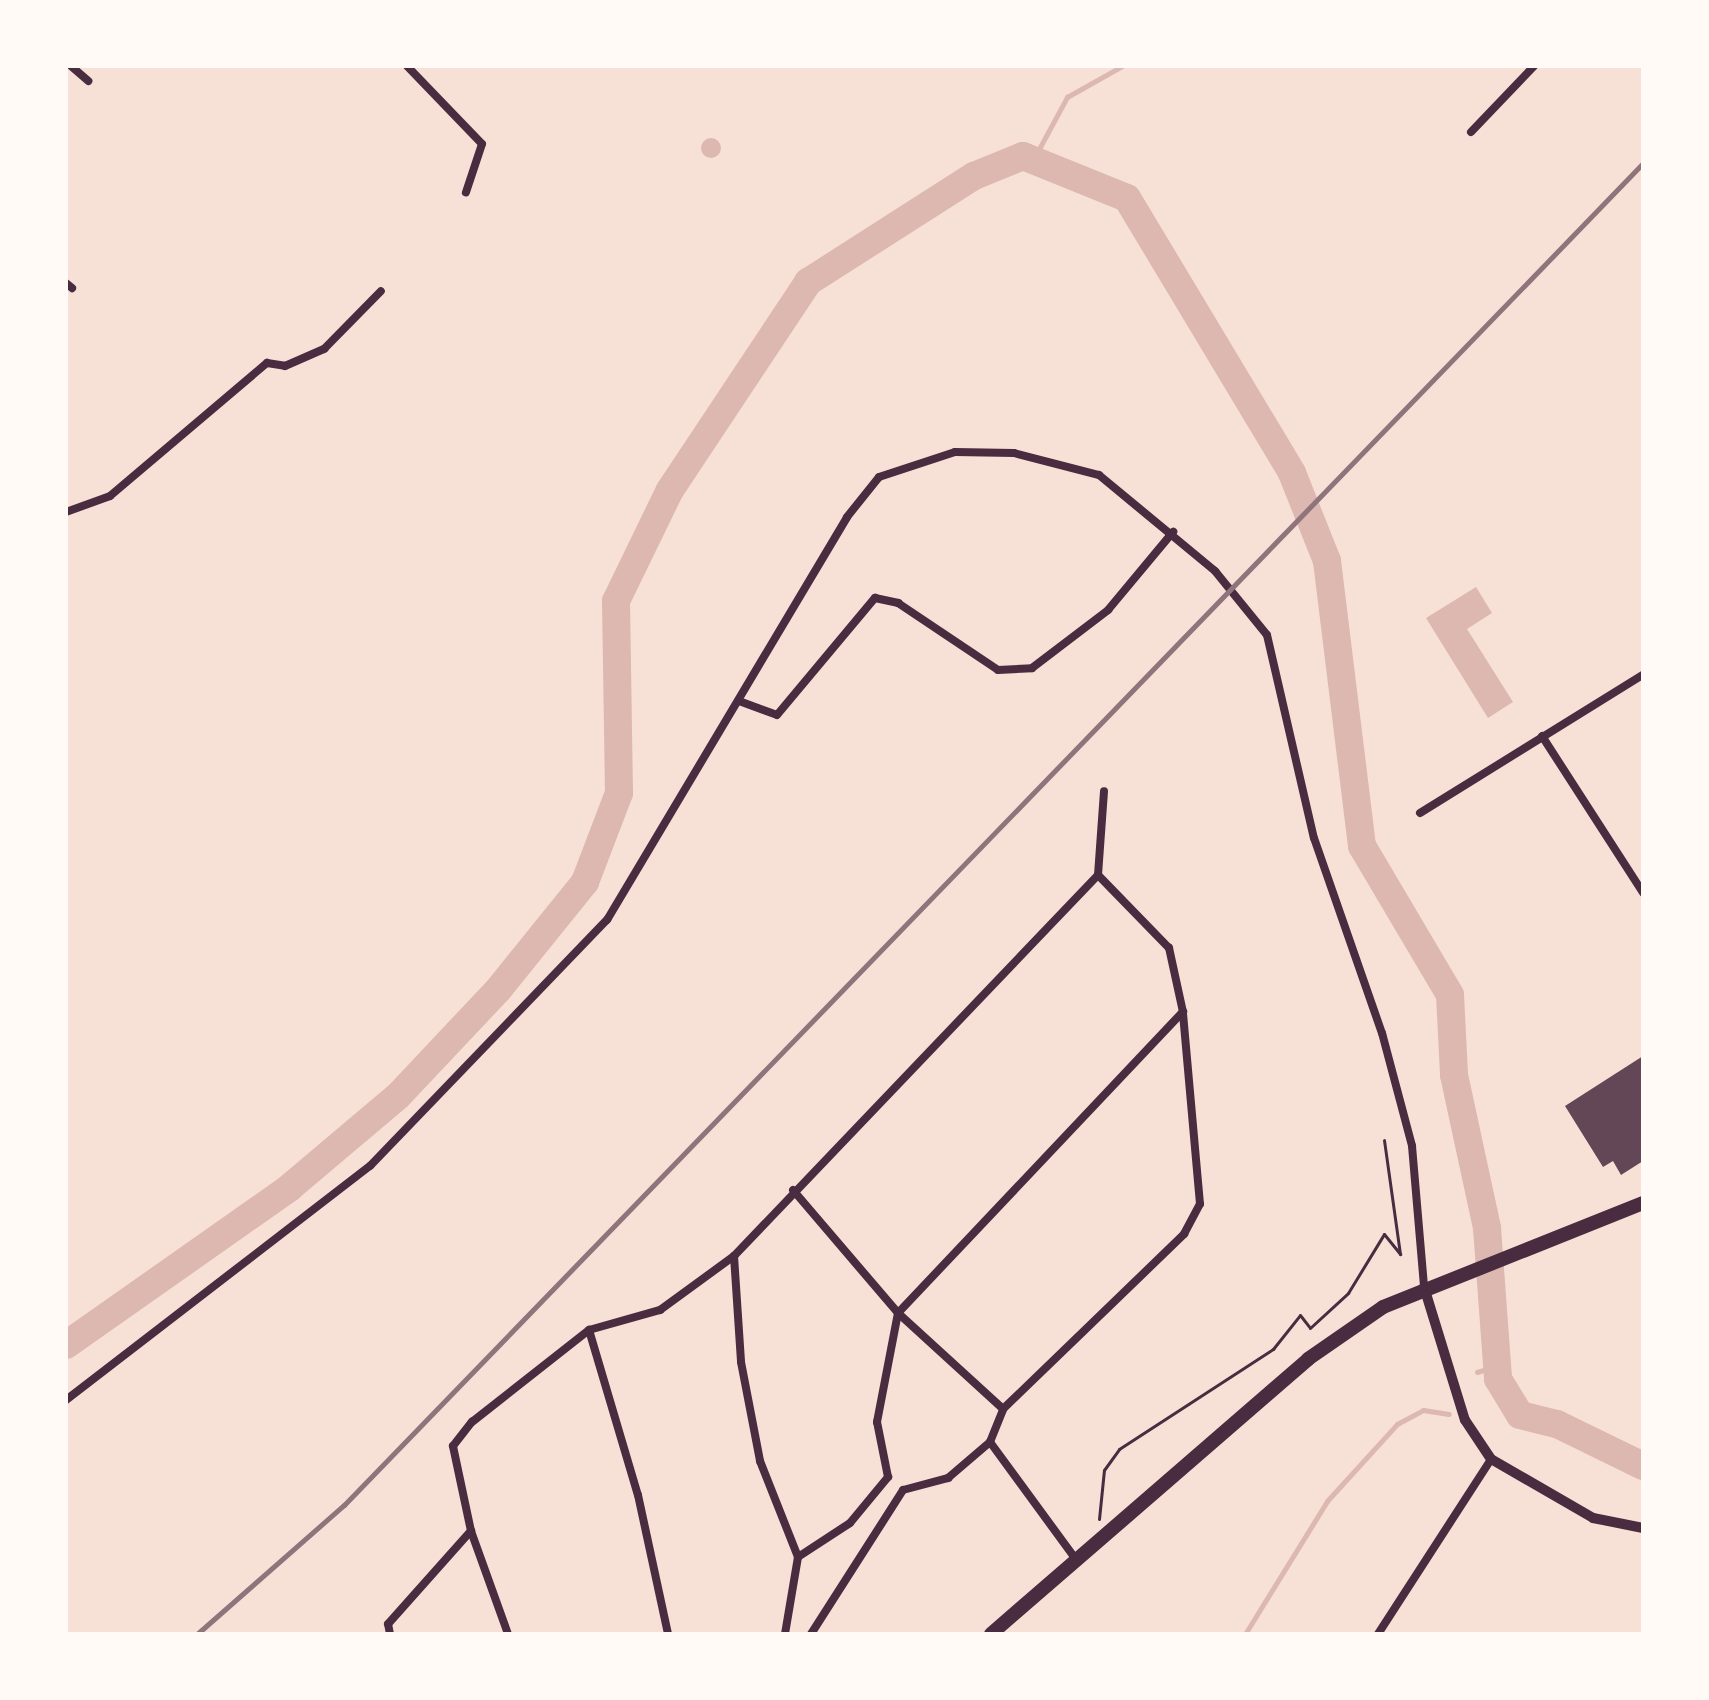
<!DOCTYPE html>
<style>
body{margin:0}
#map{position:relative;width:1709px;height:1700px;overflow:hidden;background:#f7e1d7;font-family:"PT Serif",serif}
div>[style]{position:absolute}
.water>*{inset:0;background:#dcb8b0}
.round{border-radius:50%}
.stream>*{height:5px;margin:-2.5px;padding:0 2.5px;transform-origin:2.5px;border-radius:2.5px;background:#dcb8b0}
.river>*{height:28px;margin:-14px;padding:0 14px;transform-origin:14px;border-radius:14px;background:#dcb8b0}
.building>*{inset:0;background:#644757}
.path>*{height:3px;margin:-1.5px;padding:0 1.5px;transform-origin:1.5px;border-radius:1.5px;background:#4a2c40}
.minor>*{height:8px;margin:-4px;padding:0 4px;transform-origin:4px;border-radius:4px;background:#4a2c40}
.tertiary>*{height:10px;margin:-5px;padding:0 5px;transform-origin:5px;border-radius:5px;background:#4a2c40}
.primary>*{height:14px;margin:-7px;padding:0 7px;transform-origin:7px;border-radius:7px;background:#4a2c40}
.rail>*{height:5px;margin:-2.5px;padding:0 2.5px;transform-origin:2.5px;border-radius:2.5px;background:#8f747c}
span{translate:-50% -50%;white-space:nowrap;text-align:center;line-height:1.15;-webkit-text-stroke:8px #fffaf5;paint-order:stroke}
.frame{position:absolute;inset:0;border:68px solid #fffaf5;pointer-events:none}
</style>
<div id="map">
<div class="water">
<div class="round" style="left:701px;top:138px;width:20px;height:20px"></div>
<div style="clip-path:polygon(1476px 587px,1492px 613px,1467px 629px,1513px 702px,1488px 718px,1426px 618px)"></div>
</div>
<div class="stream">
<div style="left:1033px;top:160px;width:72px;rotate:-61.6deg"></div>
<div style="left:1067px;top:97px;width:63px;rotate:-29.4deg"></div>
<div style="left:1477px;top:1372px;width:21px;rotate:-17deg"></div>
<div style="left:1245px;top:1634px;width:156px;rotate:-58.3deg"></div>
<div style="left:1327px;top:1501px;width:104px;rotate:-47.7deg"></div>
<div style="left:1397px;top:1424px;width:30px;rotate:-28deg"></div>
<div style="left:1423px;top:1410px;width:26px;rotate:9deg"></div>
</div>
<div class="river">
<div style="left:66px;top:1345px;width:273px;rotate:-35.1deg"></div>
<div style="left:289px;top:1188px;width:143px;rotate:-40.2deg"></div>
<div style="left:398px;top:1096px;width:146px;rotate:-46.7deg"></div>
<div style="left:498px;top:990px;width:139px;rotate:-51.1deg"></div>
<div style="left:585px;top:882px;width:95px;rotate:-69.1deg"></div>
<div style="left:619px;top:793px;width:192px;rotate:-90.9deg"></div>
<div style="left:616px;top:601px;width:123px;rotate:-64.1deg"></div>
<div style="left:670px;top:490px;width:250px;rotate:-56.4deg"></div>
<div style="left:808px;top:282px;width:197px;rotate:-32.6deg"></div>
<div style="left:974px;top:176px;width:53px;rotate:-22.2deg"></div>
<div style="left:1023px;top:156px;width:112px;rotate:22deg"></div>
<div style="left:1127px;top:198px;width:321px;rotate:59deg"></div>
<div style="left:1292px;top:473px;width:95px;rotate:68.3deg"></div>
<div style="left:1327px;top:561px;width:287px;rotate:83deg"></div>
<div style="left:1362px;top:846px;width:173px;rotate:59.4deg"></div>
<div style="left:1450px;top:995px;width:80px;rotate:87.1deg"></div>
<div style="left:1454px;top:1075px;width:157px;rotate:77.8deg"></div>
<div style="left:1487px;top:1228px;width:151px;rotate:85.8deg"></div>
<div style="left:1498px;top:1379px;width:42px;rotate:58.6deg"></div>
<div style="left:1520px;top:1415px;width:38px;rotate:14deg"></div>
<div style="left:1557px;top:1424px;width:96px;rotate:26deg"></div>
</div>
<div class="building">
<div style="clip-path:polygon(1643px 1056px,1643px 1161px,1621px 1175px,1613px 1161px,1603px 1167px,1565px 1106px)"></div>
</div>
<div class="path">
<div style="left:1099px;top:1519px;width:49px;rotate:-84.2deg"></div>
<div style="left:1104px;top:1470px;width:26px;rotate:-54deg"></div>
<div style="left:1119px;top:1449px;width:184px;rotate:-33deg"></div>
<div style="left:1273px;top:1349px;width:43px;rotate:-51.5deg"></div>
<div style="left:1300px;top:1315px;width:16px;rotate:52deg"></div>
<div style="left:1310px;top:1328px;width:52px;rotate:-42.6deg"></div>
<div style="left:1348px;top:1293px;width:69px;rotate:-58.6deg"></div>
<div style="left:1384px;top:1234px;width:26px;rotate:51deg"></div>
<div style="left:1400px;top:1254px;width:115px;rotate:-98deg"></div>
</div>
<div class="minor">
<div style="left:71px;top:66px;width:23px;rotate:41deg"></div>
<div style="left:407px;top:66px;width:108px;rotate:46.1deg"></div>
<div style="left:482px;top:144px;width:51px;rotate:108.4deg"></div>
<div style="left:1471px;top:132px;width:91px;rotate:-46.3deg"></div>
<div style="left:66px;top:283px;width:8px;rotate:40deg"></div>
<div style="left:66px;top:512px;width:47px;rotate:-20deg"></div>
<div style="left:110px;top:496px;width:206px;rotate:-40.3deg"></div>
<div style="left:267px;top:363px;width:18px;rotate:9deg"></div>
<div style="left:285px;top:366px;width:43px;rotate:-23.6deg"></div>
<div style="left:324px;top:349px;width:81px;rotate:-45.5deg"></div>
<div style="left:739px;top:701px;width:40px;rotate:20.2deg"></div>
<div style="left:777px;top:715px;width:153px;rotate:-50.1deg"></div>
<div style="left:875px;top:598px;width:24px;rotate:12deg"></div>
<div style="left:898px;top:603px;width:120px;rotate:33.8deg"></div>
<div style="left:998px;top:670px;width:34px;rotate:-3deg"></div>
<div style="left:1032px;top:668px;width:96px;rotate:-37.3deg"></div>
<div style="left:1108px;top:610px;width:102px;rotate:-50.2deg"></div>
<div style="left:1542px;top:736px;width:187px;rotate:57.2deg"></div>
<div style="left:1420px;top:813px;width:262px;rotate:-31.8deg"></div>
<div style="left:793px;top:1190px;width:162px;rotate:49.5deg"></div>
<div style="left:898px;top:1313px;width:142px;rotate:42.4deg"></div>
<div style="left:734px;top:1256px;width:106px;rotate:86.2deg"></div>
<div style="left:741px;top:1362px;width:101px;rotate:79.1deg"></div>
<div style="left:760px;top:1461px;width:103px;rotate:68.4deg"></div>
<div style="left:798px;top:1557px;width:78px;rotate:99.6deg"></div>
<div style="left:589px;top:1330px;width:172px;rotate:73.5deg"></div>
<div style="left:638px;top:1495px;width:142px;rotate:77.8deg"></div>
<div style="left:66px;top:1400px;width:384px;rotate:-37.6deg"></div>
<div style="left:370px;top:1166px;width:342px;rotate:-46.1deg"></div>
<div style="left:607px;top:920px;width:469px;rotate:-59.2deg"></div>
<div style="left:847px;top:517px;width:51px;rotate:-51.3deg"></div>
<div style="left:879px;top:477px;width:80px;rotate:-18.2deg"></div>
<div style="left:955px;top:452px;width:59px;rotate:1deg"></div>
<div style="left:1014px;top:453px;width:88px;rotate:14.5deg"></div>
<div style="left:1099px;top:475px;width:151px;rotate:39.6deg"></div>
<div style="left:1215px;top:571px;width:82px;rotate:50.9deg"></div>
<div style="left:1267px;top:635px;width:208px;rotate:77deg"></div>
<div style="left:1314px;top:838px;width:207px;rotate:70.8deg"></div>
<div style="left:1382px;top:1033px;width:117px;rotate:75.1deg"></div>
<div style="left:1412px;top:1146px;width:142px;rotate:85.1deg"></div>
<div style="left:990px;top:1442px;width:147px;rotate:53.8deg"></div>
<div style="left:888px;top:1477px;width:56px;rotate:-101.3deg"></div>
<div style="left:877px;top:1422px;width:111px;rotate:-79.1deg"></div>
<div style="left:898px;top:1313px;width:415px;rotate:-46.6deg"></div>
<div style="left:798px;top:1557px;width:62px;rotate:-33.2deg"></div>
<div style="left:850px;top:1523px;width:60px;rotate:-50.4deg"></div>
<div style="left:390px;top:1634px;width:10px;rotate:-101deg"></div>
<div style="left:388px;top:1624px;width:125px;rotate:-48.3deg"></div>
<div style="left:508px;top:1634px;width:109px;rotate:-109.8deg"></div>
<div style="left:471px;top:1531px;width:87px;rotate:-102deg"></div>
<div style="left:453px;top:1446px;width:31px;rotate:-52deg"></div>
<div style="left:472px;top:1422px;width:149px;rotate:-38.2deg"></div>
<div style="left:589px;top:1330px;width:74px;rotate:-15.7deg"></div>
<div style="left:660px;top:1310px;width:92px;rotate:-36.1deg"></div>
<div style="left:734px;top:1256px;width:527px;rotate:-46.31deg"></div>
<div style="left:811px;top:1634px;width:171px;rotate:-57.4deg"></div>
<div style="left:903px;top:1490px;width:47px;rotate:-14.9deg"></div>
<div style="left:948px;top:1478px;width:55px;rotate:-40.6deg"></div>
<div style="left:990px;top:1442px;width:35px;rotate:-68deg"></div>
<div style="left:1003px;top:1409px;width:252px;rotate:-44deg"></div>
<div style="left:1184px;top:1234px;width:34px;rotate:-62deg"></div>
<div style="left:1200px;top:1204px;width:193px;rotate:-95.1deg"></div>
<div style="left:1183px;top:1012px;width:66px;rotate:-102.3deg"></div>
<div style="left:1169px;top:948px;width:102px;rotate:-134.2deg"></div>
<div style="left:1098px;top:875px;width:84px;rotate:-85.9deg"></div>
<div style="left:1378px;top:1634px;width:208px;rotate:-57.1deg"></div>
</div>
<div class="tertiary">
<div style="left:1424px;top:1287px;width:139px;rotate:72.9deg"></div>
<div style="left:1465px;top:1420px;width:47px;rotate:56.3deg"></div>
<div style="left:1491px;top:1459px;width:118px;rotate:30deg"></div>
<div style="left:1593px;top:1518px;width:51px;rotate:11.3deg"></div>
</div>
<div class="primary">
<div style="left:991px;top:1634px;width:420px;rotate:-40.9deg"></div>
<div style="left:1308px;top:1359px;width:91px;rotate:-34.7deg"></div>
<div style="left:1383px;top:1307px;width:280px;rotate:-21.8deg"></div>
</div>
<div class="rail">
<div style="left:197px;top:1634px;width:196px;rotate:-41.3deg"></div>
<div style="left:344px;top:1505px;width:1868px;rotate:-45.93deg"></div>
</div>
<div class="frame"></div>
</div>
